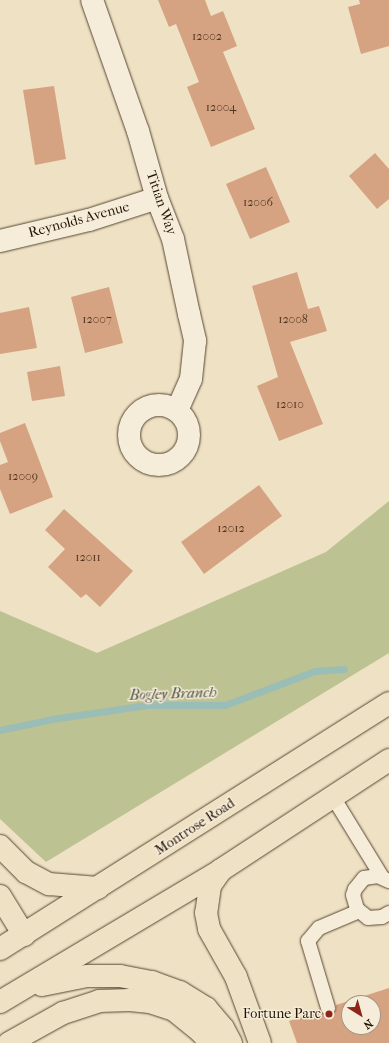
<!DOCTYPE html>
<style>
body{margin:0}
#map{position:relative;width:389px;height:1043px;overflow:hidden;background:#efe1c4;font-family:"IM FELL French Canon",serif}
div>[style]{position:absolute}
.green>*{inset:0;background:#bcc292}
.stream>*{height:7px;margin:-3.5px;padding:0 3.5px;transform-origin:3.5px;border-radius:3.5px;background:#9abdb5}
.building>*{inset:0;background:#d6a382}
.roads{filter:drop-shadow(0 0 1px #574631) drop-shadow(0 0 1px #574631)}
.lane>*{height:14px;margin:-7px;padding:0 7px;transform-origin:7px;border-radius:7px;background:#f5ecd9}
.street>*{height:22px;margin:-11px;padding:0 11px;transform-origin:11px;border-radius:11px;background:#f5ecd9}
.street>.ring{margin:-11px;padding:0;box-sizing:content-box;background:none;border:22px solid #f5ecd9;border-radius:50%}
.primary>*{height:22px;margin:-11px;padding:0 11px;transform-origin:11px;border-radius:11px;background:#efe1c4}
.highway>*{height:22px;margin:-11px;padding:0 11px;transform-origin:11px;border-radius:11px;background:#efe1c4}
.dots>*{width:11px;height:11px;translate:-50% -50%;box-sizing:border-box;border:2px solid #f5ecd9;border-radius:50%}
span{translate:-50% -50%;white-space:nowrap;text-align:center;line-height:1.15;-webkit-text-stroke:3px #f5ecd9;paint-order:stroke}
.number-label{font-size:12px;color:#503720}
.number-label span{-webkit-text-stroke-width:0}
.street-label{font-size:14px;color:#241300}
.poi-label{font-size:14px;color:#241300}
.right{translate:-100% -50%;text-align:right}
.water-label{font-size:15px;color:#4d4e3f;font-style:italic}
.north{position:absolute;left:341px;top:995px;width:40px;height:40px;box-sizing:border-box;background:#f5ecd9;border:1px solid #a19582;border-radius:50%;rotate:143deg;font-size:11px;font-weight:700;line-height:16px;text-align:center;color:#241300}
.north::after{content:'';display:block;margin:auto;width:14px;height:18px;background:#8f2418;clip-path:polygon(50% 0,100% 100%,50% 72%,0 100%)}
</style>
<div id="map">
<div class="green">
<div style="clip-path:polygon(389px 501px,389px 653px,46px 862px,0 819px,0 611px,97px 653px,326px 552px)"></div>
</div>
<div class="stream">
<div style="left:0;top:730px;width:53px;rotate:-11.9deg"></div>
<div style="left:52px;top:719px;width:96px;rotate:-8.4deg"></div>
<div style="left:147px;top:705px;width:78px"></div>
<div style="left:225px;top:705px;width:96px;rotate:-20.7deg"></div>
<div style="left:315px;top:671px;width:29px;rotate:-4deg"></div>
</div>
<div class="building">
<div style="clip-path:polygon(158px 0,205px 0,211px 16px,223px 11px,237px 46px,223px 52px,255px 129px,211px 147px,187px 87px,199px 82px,176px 24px,169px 27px)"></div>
<div style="clip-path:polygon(359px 0,389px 0,389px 46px,361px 54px,348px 7px,360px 4px)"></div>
<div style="clip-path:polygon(54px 86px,66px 159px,35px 165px,23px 90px)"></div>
<div style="clip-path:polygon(375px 153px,389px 169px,389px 199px,377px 209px,349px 176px)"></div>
<div style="clip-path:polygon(266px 167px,290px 222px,250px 239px,226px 184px)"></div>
<div style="clip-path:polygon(297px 272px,308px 309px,319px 306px,327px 331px,290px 342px,323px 424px,279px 441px,257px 386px,278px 377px,252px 286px)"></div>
<div style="clip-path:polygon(109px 287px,123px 343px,85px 353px,71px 297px)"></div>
<div style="clip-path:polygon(29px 307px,37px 348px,0 354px,0 313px)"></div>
<div style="clip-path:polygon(60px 366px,65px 396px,32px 401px,27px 372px)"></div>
<div style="clip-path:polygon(25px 423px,53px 497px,10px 514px,0 489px,0 465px,8px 462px,0 441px,0 433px)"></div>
<div style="clip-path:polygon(259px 485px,282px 516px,204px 574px,181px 542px)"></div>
<div style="clip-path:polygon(64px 509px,133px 571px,100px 607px,86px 594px,81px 598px,48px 567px,65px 549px,45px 530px)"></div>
<div style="clip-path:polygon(evenodd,389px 988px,389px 1043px,297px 1043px,289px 1021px,320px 1011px,326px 1016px,331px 1016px,336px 1010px,336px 1005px,389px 988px,349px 1003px,373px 1003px,373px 1027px,349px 1027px,349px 1003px)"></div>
</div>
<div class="roads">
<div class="lane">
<div style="left:333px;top:797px;width:94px;rotate:58.5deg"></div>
<div style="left:389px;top:881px;width:12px;rotate:-156deg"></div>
<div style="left:378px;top:876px;width:14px;rotate:172deg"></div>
<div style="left:364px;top:878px;width:14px;rotate:129deg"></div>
<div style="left:355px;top:889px;width:6px;rotate:108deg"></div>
<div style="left:353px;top:895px;width:15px;rotate:74deg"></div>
<div style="left:357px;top:909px;width:14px;rotate:39deg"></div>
<div style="left:368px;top:918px;width:14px;rotate:-4deg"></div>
<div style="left:382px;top:917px;width:8px;rotate:-30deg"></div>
<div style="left:328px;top:1008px;width:70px;rotate:-106.6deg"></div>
<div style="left:308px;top:941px;width:17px;rotate:-50deg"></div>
<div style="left:319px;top:928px;width:43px;rotate:-23deg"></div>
</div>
<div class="street">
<div style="left:92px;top:0;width:139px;rotate:70.7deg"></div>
<div style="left:138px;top:131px;width:70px;rotate:74.2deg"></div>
<div style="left:157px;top:198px;width:44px;rotate:68.7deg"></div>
<div style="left:173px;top:239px;width:77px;rotate:78deg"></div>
<div style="left:189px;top:314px;width:28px;rotate:77deg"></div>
<div style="left:195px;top:341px;width:38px;rotate:96deg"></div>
<div style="left:191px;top:379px;width:34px;rotate:114deg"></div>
<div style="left:0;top:241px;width:91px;rotate:-13.3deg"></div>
<div style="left:89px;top:220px;width:71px;rotate:-17.9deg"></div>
<div class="ring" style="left:129px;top:405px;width:38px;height:38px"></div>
</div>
<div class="primary">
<div style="left:0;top:846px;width:37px;rotate:45deg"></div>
<div style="left:26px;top:872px;width:26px;rotate:28deg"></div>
<div style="left:49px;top:884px;width:49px;rotate:4.7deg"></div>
<div style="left:221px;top:870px;width:19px;rotate:125deg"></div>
<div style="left:210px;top:886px;width:27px;rotate:98deg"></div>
<div style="left:206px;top:913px;width:16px;rotate:79deg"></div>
<div style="left:209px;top:929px;width:55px;rotate:60.6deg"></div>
<div style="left:236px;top:977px;width:70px;rotate:70deg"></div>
<div style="left:0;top:896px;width:46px;rotate:58.4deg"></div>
<div style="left:0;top:949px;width:460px;rotate:-32.3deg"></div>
<div style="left:42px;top:985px;width:46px;rotate:-11.3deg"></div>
<div style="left:87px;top:976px;width:33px"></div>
<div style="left:120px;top:976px;width:33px;rotate:11deg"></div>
<div style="left:152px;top:982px;width:30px;rotate:20deg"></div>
<div style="left:180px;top:992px;width:31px;rotate:32deg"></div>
<div style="left:206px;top:1008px;width:26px;rotate:50deg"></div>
<div style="left:223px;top:1028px;width:17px;rotate:62deg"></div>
<div style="left:0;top:1002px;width:257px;rotate:-30.8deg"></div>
<div style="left:221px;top:870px;width:201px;rotate:-33.2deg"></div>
</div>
<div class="highway">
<div style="left:9px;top:1043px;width:62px;rotate:-29.1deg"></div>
<div style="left:63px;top:1013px;width:38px;rotate:-18deg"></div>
<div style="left:99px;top:1001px;width:31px;rotate:-2deg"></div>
<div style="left:130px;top:1000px;width:20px;rotate:6deg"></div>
<div style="left:150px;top:1002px;width:25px;rotate:18deg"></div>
<div style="left:174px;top:1010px;width:33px;rotate:39deg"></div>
<div style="left:200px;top:1031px;width:16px;rotate:47deg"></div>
</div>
</div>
<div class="dots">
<div style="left:329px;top:1014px;background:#8f2418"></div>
</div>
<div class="number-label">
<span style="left:207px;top:37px">12002</span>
<span style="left:221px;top:108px">12004</span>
<span style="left:258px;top:203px">12006</span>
<span style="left:97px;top:320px">12007</span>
<span style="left:293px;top:320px">12008</span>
<span style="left:290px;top:405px">12010</span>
<span style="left:23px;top:477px">12009</span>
<span style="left:231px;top:529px">12012</span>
<span style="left:88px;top:558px">12011</span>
</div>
<div class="street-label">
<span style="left:161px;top:203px;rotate:71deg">Titian Way</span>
<span style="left:79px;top:220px;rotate:-15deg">Reynolds Avenue</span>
<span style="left:195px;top:827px;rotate:-33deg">Montrose Road</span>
</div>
<div class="poi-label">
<span class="right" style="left:321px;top:1014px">Fortune Parc</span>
</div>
<div class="water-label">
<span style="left:173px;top:694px;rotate:-2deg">Bogley Branch</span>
</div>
<div class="north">N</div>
</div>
